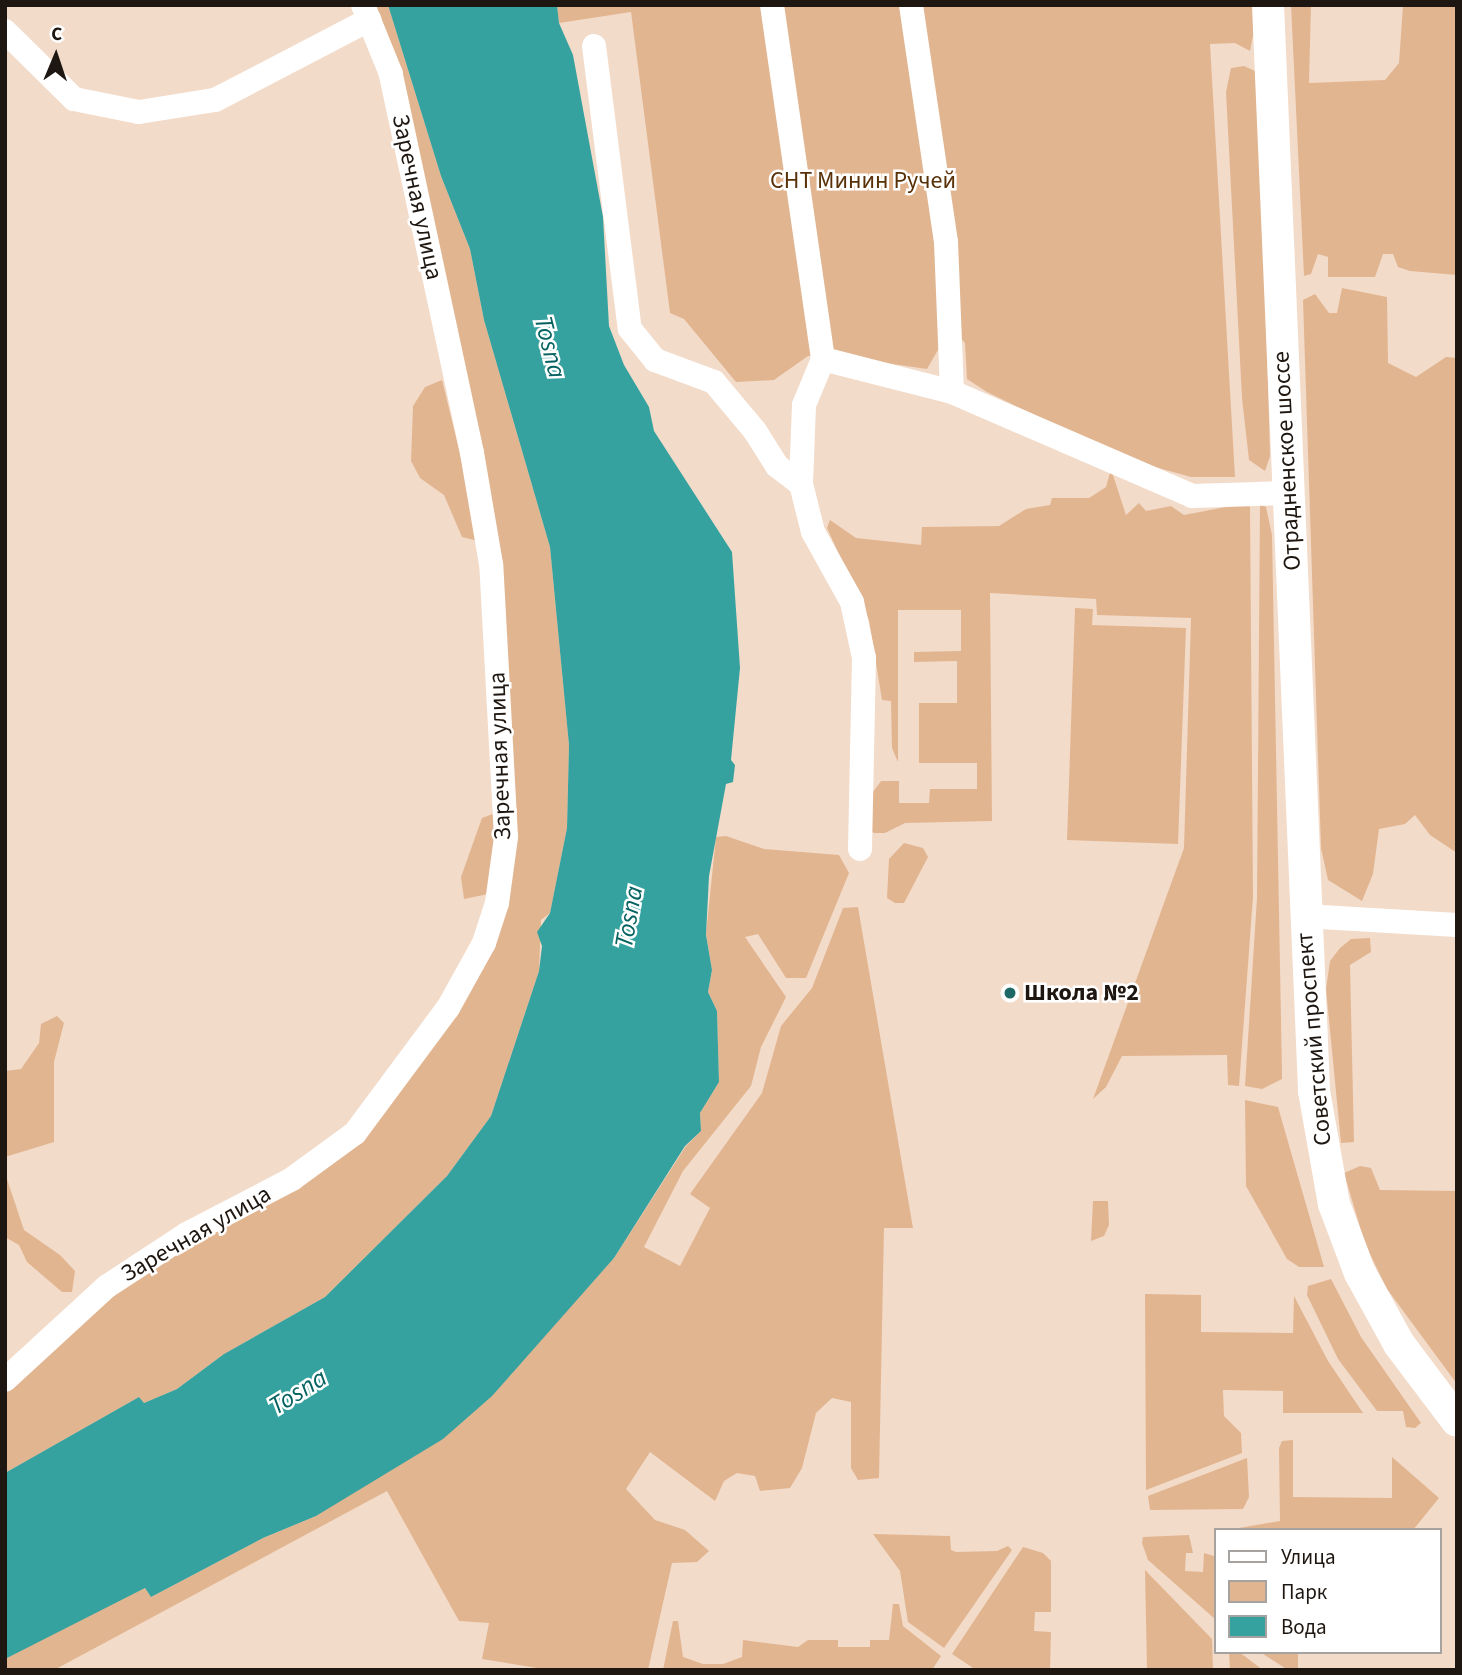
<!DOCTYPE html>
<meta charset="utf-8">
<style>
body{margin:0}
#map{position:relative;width:1462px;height:1675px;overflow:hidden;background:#f3dbc9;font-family:"Source Sans 3",sans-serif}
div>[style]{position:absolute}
.green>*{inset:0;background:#e2b591}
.water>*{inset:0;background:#35a29f}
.minor>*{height:24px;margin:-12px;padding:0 12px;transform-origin:12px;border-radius:12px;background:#fff}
.major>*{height:32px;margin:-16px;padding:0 16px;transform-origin:16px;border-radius:16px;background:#fff}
.dots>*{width:19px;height:19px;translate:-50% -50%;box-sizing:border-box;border:4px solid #fff;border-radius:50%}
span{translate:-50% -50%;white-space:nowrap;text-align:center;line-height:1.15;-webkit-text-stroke:5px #fff;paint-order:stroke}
.park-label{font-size:24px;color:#593109}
.street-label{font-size:24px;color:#1e1610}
.poi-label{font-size:24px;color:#1e1610;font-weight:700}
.left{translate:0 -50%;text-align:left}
.water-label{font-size:26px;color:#066361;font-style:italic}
.frame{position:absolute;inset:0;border:7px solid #1e1610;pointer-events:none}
.legend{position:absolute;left:1214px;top:1528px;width:228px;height:126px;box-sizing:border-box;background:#fff;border:2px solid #a5a29f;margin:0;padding:9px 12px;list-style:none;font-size:21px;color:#1e1610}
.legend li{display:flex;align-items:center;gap:14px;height:35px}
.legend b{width:35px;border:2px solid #a5a29f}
.north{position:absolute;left:21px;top:21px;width:70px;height:70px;-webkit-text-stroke:5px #fff;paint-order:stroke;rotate:2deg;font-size:19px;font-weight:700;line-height:28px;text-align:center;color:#1e1610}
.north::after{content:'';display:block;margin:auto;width:24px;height:32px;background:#1e1610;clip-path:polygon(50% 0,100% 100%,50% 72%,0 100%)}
</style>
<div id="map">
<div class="green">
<div style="clip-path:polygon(373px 5px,388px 5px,441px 176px,470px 249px,484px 320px,550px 547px,569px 745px,567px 828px,550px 913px,541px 920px,539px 971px,491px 1116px,447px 1176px,325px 1297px,224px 1354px,177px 1389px,144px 1403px,139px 1397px,5px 1473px,5px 1389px,122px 1283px,309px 1177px,493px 941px,510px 697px)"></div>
<div style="clip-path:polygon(557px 5px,1259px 5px,1250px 51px,1235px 43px,1210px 44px,1235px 477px,1191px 477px,1126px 459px,987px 392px,967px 379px,965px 343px,957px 334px,946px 336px,927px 369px,823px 354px,808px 356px,774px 380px,736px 382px,684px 319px,670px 313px,631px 12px,559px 23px)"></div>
<div style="clip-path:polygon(1291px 5px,1311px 5px,1309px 83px,1385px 80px,1399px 63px,1403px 5px,1457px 5px,1457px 275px,1410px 271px,1398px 267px,1393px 254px,1383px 254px,1375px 277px,1328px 277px,1328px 257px,1318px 254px,1311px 274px,1304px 276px)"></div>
<div style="clip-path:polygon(1244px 66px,1255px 71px,1263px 206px,1270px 456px,1265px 471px,1249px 460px,1242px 398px,1226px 92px,1231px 68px)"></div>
<div style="clip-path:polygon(1342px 288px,1387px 297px,1388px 363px,1416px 377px,1446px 357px,1457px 358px,1457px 853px,1430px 835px,1415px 815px,1405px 824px,1379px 829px,1373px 874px,1362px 901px,1328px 880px,1321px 848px,1303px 300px,1315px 294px,1329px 313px,1337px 313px)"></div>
<div style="clip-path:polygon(442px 380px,467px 482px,478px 541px,462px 537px,444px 495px,420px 478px,411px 461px,413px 406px,425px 387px)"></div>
<div style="clip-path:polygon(1111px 469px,1126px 515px,1139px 503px,1146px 511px,1171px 506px,1184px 515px,1247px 503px,1250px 507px,1253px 897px,1239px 1086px,1228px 1085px,1227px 1055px,1122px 1056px,1106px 1087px,1093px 1099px,1184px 848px,1191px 618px,1097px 615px,1096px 599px,990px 593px,992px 821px,905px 823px,885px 833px,874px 833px,870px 831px,870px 796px,881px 781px,899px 781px,899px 803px,929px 803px,930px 789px,977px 789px,977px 763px,919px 763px,919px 703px,957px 703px,957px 661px,914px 662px,914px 652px,961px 651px,961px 610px,898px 610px,898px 762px,892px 748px,891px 701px,882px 700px,869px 620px,827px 528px,830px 520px,856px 538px,921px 545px,922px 527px,999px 526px,1026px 509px,1050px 505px,1052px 498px,1089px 498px,1106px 487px)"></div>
<div style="clip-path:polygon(1260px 504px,1266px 507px,1272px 535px,1282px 1074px,1282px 1079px,1262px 1089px,1245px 1086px,1257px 898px)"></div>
<div style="clip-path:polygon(1075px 608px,1093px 609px,1092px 625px,1186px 628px,1178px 844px,1067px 840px)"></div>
<div style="clip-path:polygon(498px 812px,493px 893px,464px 899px,461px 877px,482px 818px)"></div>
<div style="clip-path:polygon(726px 836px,764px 849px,839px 855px,849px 873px,806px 978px,786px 978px,758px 934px,745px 937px,786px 997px,761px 1047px,751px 1086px,683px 1171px,644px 1247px,680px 1266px,710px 1208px,690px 1194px,762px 1093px,781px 1026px,812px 988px,843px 908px,858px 907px,913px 1228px,884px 1228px,879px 1478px,858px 1480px,851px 1468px,851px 1402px,832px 1398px,816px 1413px,802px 1468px,790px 1488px,760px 1491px,755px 1476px,737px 1473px,724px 1481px,715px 1501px,650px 1452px,626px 1489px,655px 1520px,685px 1530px,709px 1551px,697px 1562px,672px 1563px,648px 1670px,549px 1670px,482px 1659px,489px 1623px,459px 1621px,387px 1491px,54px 1670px,5px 1670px,5px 1659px,56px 1630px,145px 1588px,151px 1597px,263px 1538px,316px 1516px,511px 1375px,521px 1358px,614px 1258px,686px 1146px,701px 1131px,700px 1113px,719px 1082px,717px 1011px,708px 992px,712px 970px,706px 934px,716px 837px)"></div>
<div style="clip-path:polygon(904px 843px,923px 848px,928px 857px,904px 903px,895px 903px,887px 898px,889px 859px)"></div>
<div style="clip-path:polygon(1370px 938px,1371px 952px,1350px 965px,1354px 1142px,1341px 1143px,1326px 989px,1330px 961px,1340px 948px,1351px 939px)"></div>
<div style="clip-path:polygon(57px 1016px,64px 1023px,54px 1062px,54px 1142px,5px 1157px,5px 1071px,21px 1069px,39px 1043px,41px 1024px)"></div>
<div style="clip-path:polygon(1245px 1100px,1278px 1107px,1324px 1267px,1299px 1267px,1287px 1259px,1246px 1186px)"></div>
<div style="clip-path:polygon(1360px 1166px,1371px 1168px,1380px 1190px,1457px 1191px,1457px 1384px,1387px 1289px,1365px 1244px,1344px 1173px)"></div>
<div style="clip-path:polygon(5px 1173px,24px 1230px,60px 1255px,75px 1271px,72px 1292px,62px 1292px,27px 1262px,19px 1245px,5px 1237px)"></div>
<div style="clip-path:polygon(1093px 1201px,1108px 1201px,1109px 1225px,1104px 1236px,1091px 1241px)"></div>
<div style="clip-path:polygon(1331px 1279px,1361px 1337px,1421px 1423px,1415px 1428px,1406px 1427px,1403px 1411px,1377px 1411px,1338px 1359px,1307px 1295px,1308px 1286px)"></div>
<div style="clip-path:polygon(1145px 1294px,1201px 1295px,1201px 1332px,1293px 1333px,1294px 1296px,1328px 1361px,1363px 1413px,1283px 1413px,1283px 1391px,1223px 1390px,1224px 1416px,1241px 1433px,1242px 1453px,1146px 1490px)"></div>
<div style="clip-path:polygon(1293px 1440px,1293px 1497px,1392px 1498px,1392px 1457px,1439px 1498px,1413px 1530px,1227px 1530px,1280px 1521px,1279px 1448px,1282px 1441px)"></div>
<div style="clip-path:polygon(1247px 1458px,1249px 1497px,1243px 1509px,1150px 1510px,1148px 1496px)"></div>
<div style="clip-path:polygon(873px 1534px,950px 1536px,951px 1550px,956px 1552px,997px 1551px,1008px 1546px,1012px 1550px,944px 1648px,908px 1622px,900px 1571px)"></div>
<div style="clip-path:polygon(1189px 1535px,1193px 1553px,1186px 1553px,1185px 1571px,1203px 1572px,1204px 1553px,1214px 1556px,1215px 1619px,1148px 1560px,1142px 1543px,1143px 1537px)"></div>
<div style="clip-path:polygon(1023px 1547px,1043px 1553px,1051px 1561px,1051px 1612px,1035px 1612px,1034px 1631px,1051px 1632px,1050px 1670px,976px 1670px,952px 1654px)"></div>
<div style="clip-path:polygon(1145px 1570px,1212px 1639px,1213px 1670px,1147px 1670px)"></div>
<div style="clip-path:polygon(893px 1604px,899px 1604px,903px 1626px,941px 1656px,932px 1670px,663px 1670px,673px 1621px,678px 1621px,683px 1657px,703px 1664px,723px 1664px,742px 1657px,743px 1640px,798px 1647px,808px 1640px,838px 1640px,838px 1647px,870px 1647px,870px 1640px,889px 1640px)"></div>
<div style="clip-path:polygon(1229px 1652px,1239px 1652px,1263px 1670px,1230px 1670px)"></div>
<div style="clip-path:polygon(1260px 1652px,1298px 1652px,1298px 1670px,1288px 1670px)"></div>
</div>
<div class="water">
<div style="clip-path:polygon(388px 5px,557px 5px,559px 23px,573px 55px,603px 217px,609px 326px,624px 365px,649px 407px,654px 431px,732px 552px,740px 668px,731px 760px,735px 765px,733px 782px,726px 784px,709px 876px,706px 935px,712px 970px,708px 992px,717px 1011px,719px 1082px,700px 1113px,701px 1131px,685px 1146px,614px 1258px,492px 1396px,443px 1439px,316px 1516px,263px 1538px,151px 1597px,145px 1588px,5px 1659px,5px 1473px,139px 1397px,144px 1403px,177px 1389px,224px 1354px,325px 1297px,447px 1176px,491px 1116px,539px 971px,542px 946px,537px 932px,550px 913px,567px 828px,569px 745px,550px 547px,484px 320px,470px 249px,441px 176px)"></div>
</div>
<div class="minor">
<div style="left:772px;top:5px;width:358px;rotate:81.8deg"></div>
<div style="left:823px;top:359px;width:50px;rotate:112.4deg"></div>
<div style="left:804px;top:405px;width:79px;rotate:92.2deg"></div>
<div style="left:801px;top:484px;width:49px;rotate:76deg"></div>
<div style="left:813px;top:532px;width:80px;rotate:60.9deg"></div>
<div style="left:852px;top:602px;width:57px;rotate:77.9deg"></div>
<div style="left:864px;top:658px;width:191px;rotate:91.2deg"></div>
<div style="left:911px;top:5px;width:240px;rotate:81.6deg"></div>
<div style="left:946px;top:242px;width:150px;rotate:87.7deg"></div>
<div style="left:5px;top:31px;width:97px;rotate:44.6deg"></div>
<div style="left:74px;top:99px;width:66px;rotate:11.3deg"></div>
<div style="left:139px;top:112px;width:77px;rotate:-9deg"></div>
<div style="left:215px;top:100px;width:174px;rotate:-27.5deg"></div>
<div style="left:594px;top:46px;width:285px;rotate:82.8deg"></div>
<div style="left:630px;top:329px;width:40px;rotate:51deg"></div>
<div style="left:655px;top:360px;width:63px;rotate:20.4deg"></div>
<div style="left:714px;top:382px;width:64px;rotate:50.1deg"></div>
<div style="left:755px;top:431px;width:41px;rotate:57.8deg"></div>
<div style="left:777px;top:466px;width:30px;rotate:37deg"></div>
<div style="left:823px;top:359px;width:133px;rotate:14.3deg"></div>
<div style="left:952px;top:392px;width:262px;rotate:23.4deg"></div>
<div style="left:1192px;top:496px;width:98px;rotate:-1.8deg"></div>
<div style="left:1304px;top:916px;width:153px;rotate:3.4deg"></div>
<div style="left:5px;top:1380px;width:137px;rotate:-42.6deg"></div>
<div style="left:106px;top:1287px;width:97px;rotate:-33.2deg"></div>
<div style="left:187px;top:1234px;width:119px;rotate:-27.6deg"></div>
<div style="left:292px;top:1179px;width:78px;rotate:-36.1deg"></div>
<div style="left:355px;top:1133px;width:156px;rotate:-53.4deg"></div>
<div style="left:448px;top:1008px;width:74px;rotate:-61deg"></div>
<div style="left:484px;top:943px;width:42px;rotate:-72deg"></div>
<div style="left:497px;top:903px;width:67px;rotate:-82.2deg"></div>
<div style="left:506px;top:837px;width:273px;rotate:-93.1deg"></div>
<div style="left:491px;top:564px;width:113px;rotate:-99.7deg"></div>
<div style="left:472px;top:453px;width:388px;rotate:-102.1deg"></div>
<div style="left:391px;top:74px;width:74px;rotate:-112.1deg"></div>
</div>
<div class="major">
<div style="left:1268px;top:5px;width:1087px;rotate:87.57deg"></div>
<div style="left:1314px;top:1091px;width:115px;rotate:80deg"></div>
<div style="left:1334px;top:1204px;width:74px;rotate:69.4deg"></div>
<div style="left:1360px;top:1273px;width:81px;rotate:61.2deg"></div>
<div style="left:1399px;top:1344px;width:96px;rotate:53deg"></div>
</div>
<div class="dots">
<div style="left:1010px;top:993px;background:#1d6967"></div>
</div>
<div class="park-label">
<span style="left:863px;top:181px">СНТ Минин Ручей</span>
</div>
<div class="street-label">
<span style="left:417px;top:197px;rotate:78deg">Заречная улица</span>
<span style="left:1287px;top:461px;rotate:-93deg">Отрадненское шоссе</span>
<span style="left:500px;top:756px;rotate:-92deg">Заречная улица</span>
<span style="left:1314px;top:1039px;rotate:-95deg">Советский проспект</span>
<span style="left:196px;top:1234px;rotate:-30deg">Заречная улица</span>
</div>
<div class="poi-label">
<span class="left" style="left:1024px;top:993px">Школа №2</span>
</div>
<div class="water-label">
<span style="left:550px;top:347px;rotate:76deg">Tosna</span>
<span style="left:629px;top:917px;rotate:-80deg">Tosna</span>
<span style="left:298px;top:1392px;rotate:-32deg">Tosna</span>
</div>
<div class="frame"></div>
<ul class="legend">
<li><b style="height:9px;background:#fff"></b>Улица</li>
<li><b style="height:19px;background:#e2b591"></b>Парк</li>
<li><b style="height:19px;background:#35a29f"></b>Вода</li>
</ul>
<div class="north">С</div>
</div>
